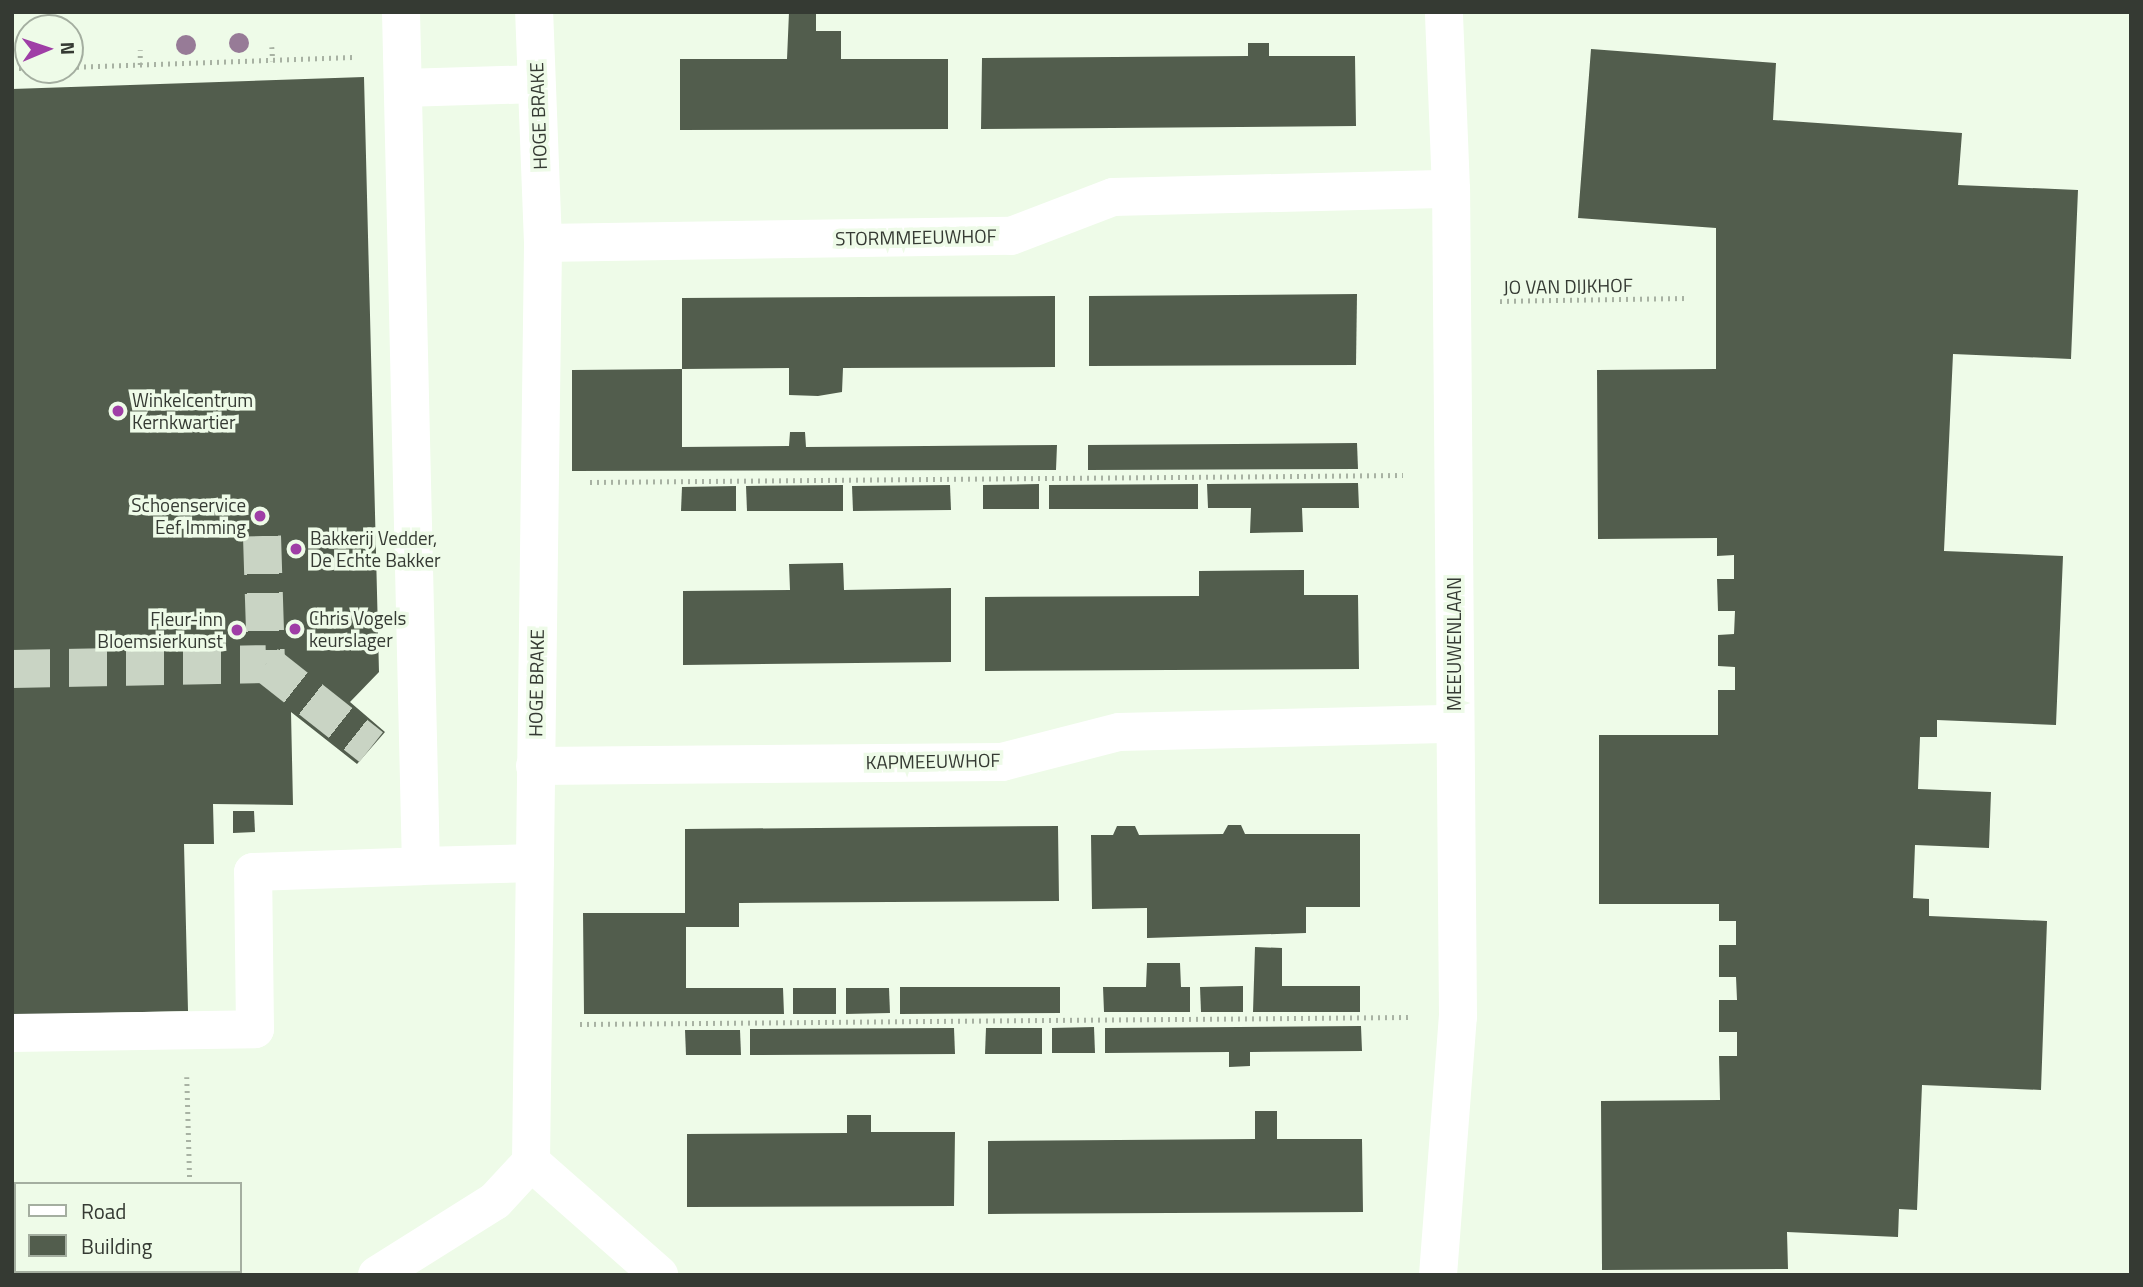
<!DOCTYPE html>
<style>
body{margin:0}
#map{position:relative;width:2143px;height:1287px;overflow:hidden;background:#eefbe8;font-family:"Titillium Web",sans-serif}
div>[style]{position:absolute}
.building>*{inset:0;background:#525d4d}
.minor-tunnel>*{height:38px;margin-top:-19px;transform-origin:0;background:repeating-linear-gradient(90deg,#c9d4c4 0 38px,transparent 0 57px)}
.path>*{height:4.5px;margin-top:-2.25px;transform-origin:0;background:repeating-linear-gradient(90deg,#a8b2a3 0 2px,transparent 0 7px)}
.minor>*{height:38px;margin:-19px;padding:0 19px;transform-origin:19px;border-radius:19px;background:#fff}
.trees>*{width:20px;height:20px;margin:-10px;border-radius:50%;background:#977b97}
.dots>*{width:19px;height:19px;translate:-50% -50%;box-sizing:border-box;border:4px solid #eefbe8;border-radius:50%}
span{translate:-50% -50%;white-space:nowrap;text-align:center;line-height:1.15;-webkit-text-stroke:7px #eefbe8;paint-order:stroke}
.street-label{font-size:19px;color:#353a33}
.poi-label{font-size:19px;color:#353a33}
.left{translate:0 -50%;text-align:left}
.right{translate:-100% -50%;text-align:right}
.frame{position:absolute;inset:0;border:14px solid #353a33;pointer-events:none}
.legend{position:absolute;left:14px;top:1182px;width:228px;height:91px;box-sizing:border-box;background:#eefbe8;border:2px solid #a4aea0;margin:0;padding:9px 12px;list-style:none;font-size:21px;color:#353a33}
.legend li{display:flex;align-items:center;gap:14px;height:35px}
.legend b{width:35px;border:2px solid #a4aea0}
.north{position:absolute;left:14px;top:14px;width:70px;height:70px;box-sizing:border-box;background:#eefbe8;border:2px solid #a4aea0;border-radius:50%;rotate:88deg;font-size:19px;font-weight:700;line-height:28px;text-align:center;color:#353a33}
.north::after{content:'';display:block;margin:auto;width:24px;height:32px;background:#9f3ea6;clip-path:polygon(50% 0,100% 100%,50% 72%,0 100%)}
</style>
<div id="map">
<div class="building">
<div style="clip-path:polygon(789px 12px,816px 12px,816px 31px,841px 31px,841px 59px,948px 59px,948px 129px,680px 130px,680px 59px,787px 59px)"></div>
<div style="clip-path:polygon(1248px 43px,1269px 43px,1269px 56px,1355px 56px,1356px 126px,981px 129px,982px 58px,1248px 56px)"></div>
<div style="clip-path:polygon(1591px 49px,1776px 63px,1773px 120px,1962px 133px,1958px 185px,2078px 190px,2071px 359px,1953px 354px,1944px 551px,2063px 556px,2056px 725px,1937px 720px,1937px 737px,1920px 737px,1918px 789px,1991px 792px,1989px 848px,1915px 845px,1913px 898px,1929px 899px,1929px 916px,2047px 921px,2041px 1090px,1922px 1085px,1917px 1210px,1899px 1209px,1898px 1237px,1787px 1232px,1788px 1269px,1602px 1270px,1601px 1101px,1720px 1100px,1719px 1056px,1737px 1056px,1737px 1032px,1719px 1032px,1719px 1000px,1737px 1000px,1736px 977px,1719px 977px,1719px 945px,1736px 945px,1736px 921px,1719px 921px,1719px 904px,1599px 904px,1599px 735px,1718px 735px,1718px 690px,1735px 690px,1735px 667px,1718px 666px,1718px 635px,1734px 634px,1735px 611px,1718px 611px,1717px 579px,1734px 579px,1734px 555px,1717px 556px,1717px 538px,1598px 539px,1597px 370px,1716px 369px,1716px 228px,1578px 218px)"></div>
<div style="clip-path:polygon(364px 77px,379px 672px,350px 702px,385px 732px,357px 764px,291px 712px,293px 805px,213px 804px,214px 844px,184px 844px,188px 1011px,12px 1015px,12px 89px)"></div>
<div style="clip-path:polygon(1357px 294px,1356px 365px,1089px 366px,1089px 296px)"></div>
<div style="clip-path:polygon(1055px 296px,1055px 367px,843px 368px,842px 392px,818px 396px,789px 395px,789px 368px,682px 369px,682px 447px,789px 446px,790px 432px,805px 432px,806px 447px,1057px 445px,1056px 470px,572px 471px,572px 370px,682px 369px,682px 298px)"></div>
<div style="clip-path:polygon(1357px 443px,1358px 469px,1088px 470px,1088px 445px)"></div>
<div style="clip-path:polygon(1358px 483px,1359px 508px,1302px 508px,1303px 532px,1250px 533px,1251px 508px,1208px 508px,1207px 484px)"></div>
<div style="clip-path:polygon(1039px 484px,1039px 509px,983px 509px,983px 485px)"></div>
<div style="clip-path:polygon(1198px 484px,1198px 509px,1049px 509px,1049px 485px)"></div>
<div style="clip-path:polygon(843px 485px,843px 511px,747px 511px,746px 486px)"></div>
<div style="clip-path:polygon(950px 485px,951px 510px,853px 511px,852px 486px)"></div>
<div style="clip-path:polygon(736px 486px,736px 511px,681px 511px,682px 487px)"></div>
<div style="clip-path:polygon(843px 563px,844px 590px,951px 588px,951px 662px,683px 665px,683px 591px,790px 590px,789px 564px)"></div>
<div style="clip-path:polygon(1304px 570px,1304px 595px,1358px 595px,1359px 669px,985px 671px,985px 597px,1199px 596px,1199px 571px)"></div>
<div style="clip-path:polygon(233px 811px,254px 811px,255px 832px,233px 833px)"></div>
<div style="clip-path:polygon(1228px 825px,1241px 825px,1245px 834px,1360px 834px,1360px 907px,1306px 907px,1306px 933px,1147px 938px,1147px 908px,1092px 909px,1091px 835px,1113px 835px,1117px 826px,1135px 826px,1139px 835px,1223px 834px)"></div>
<div style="clip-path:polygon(1058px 826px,1059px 901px,739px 903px,739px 927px,686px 927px,686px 988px,783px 988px,784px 1014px,584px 1014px,583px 913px,685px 913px,685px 829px)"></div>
<div style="clip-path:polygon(1255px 947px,1282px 948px,1282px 986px,1360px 986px,1360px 1012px,1253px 1012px)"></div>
<div style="clip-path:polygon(1147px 963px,1180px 963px,1181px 987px,1190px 987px,1190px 1012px,1104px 1012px,1103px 987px,1146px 987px)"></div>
<div style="clip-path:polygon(1243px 986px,1243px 1012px,1201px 1012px,1200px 987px)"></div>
<div style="clip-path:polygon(900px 987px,1060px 987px,1060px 1013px,900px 1014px)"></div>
<div style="clip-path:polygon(793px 988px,836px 988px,836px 1014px,793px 1014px)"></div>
<div style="clip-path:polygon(846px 988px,889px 988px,890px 1013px,846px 1014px)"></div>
<div style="clip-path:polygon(1361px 1026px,1362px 1051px,1250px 1052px,1250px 1066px,1229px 1067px,1229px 1052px,1105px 1053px,1105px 1028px)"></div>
<div style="clip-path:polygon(1094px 1027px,1095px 1053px,1052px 1053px,1052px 1028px)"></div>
<div style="clip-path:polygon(954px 1028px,955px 1054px,750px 1055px,750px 1029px)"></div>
<div style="clip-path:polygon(986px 1028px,1042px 1028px,1042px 1054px,985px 1054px)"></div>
<div style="clip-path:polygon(685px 1030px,740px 1030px,741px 1055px,686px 1055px)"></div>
<div style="clip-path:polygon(1255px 1111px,1277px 1111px,1277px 1139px,1362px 1139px,1363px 1212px,988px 1214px,988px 1141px,1255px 1139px)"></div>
<div style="clip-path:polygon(847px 1115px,871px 1115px,871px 1132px,955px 1132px,954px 1206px,687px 1207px,687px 1134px,847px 1133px)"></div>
<div style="clip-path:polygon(12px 1265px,16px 1271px,150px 1275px,12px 1275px)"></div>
</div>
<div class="minor-tunnel">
<div style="left:262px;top:536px;width:128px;rotate:88.2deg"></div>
<div style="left:12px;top:669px;width:254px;rotate:-1.1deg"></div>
<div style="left:266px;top:664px;width:134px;rotate:38.3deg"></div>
</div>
<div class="path">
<div style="left:272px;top:47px;width:14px;rotate:86deg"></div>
<div style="left:140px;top:65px;width:15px;rotate:-90deg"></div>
<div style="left:70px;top:67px;width:283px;rotate:-2deg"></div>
<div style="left:12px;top:69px;width:16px"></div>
<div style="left:1500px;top:301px;width:186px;rotate:-0.9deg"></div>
<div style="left:590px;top:482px;width:813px;rotate:-0.49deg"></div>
<div style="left:580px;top:1024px;width:828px;rotate:-0.48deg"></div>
<div style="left:187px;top:1077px;width:107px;rotate:88.4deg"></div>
<div style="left:192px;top:1271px;width:4px;rotate:76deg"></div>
</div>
<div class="minor">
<div style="left:401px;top:12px;width:854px;rotate:88.66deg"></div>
<div style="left:421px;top:866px;width:114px;rotate:-1.5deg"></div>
<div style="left:403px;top:88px;width:133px;rotate:-1.7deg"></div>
<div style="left:543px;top:243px;width:468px;rotate:-0.9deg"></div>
<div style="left:1011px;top:236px;width:109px;rotate:-20.9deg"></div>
<div style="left:1113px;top:197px;width:338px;rotate:-1.4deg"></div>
<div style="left:535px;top:766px;width:467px;rotate:-0.5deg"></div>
<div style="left:1002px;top:762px;width:121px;rotate:-14.4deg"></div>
<div style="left:1119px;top:732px;width:335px;rotate:-1.4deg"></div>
<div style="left:12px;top:1033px;width:243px;rotate:-0.9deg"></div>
<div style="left:255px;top:1029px;width:157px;rotate:-90.7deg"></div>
<div style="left:253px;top:872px;width:168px;rotate:-2deg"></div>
<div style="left:531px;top:1162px;width:171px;rotate:41.4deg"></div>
<div style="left:377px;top:1275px;width:139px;rotate:-32.1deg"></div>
<div style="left:495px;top:1201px;width:53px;rotate:-47.3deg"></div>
<div style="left:531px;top:1162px;width:919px;rotate:-89.25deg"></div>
<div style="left:543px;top:243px;width:231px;rotate:-92.2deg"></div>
<div style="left:1438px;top:1275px;width:259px;rotate:-85.6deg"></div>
<div style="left:1458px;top:1017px;width:828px;rotate:-90.48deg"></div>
<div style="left:1451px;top:189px;width:177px;rotate:-92.3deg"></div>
</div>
<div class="trees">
<div style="left:239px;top:43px"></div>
<div style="left:186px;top:45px"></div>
</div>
<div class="dots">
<div style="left:118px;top:411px;background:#9f3ea6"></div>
<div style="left:260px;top:516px;background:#9f3ea6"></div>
<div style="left:296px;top:549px;background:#9f3ea6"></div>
<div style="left:295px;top:629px;background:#9f3ea6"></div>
<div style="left:237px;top:630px;background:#9f3ea6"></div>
</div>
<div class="street-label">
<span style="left:538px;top:116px;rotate:-92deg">HOGE BRAKE</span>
<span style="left:916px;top:237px;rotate:-1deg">STORMMEEUWHOF</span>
<span style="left:1568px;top:286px;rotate:-1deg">JO VAN DIJKHOF</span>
<span style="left:1454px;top:644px;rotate:-90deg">MEEUWENLAAN</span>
<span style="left:536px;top:683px;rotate:-89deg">HOGE BRAKE</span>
<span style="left:933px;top:761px;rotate:-1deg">KAPMEEUWHOF</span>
</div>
<div class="poi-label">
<span class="left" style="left:132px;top:411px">Winkelcentrum<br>Kernkwartier</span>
<span class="right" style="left:246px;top:516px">Schoenservice<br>Eef Imming</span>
<span class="left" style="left:310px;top:549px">Bakkerij Vedder,<br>De Echte Bakker</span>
<span class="left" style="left:309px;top:629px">Chris Vogels<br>keurslager</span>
<span class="right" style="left:223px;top:630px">Fleur-inn<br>Bloemsierkunst</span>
</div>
<div class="frame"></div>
<ul class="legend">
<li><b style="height:9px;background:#fff"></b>Road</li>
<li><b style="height:19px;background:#525d4d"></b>Building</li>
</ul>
<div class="north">N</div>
</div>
